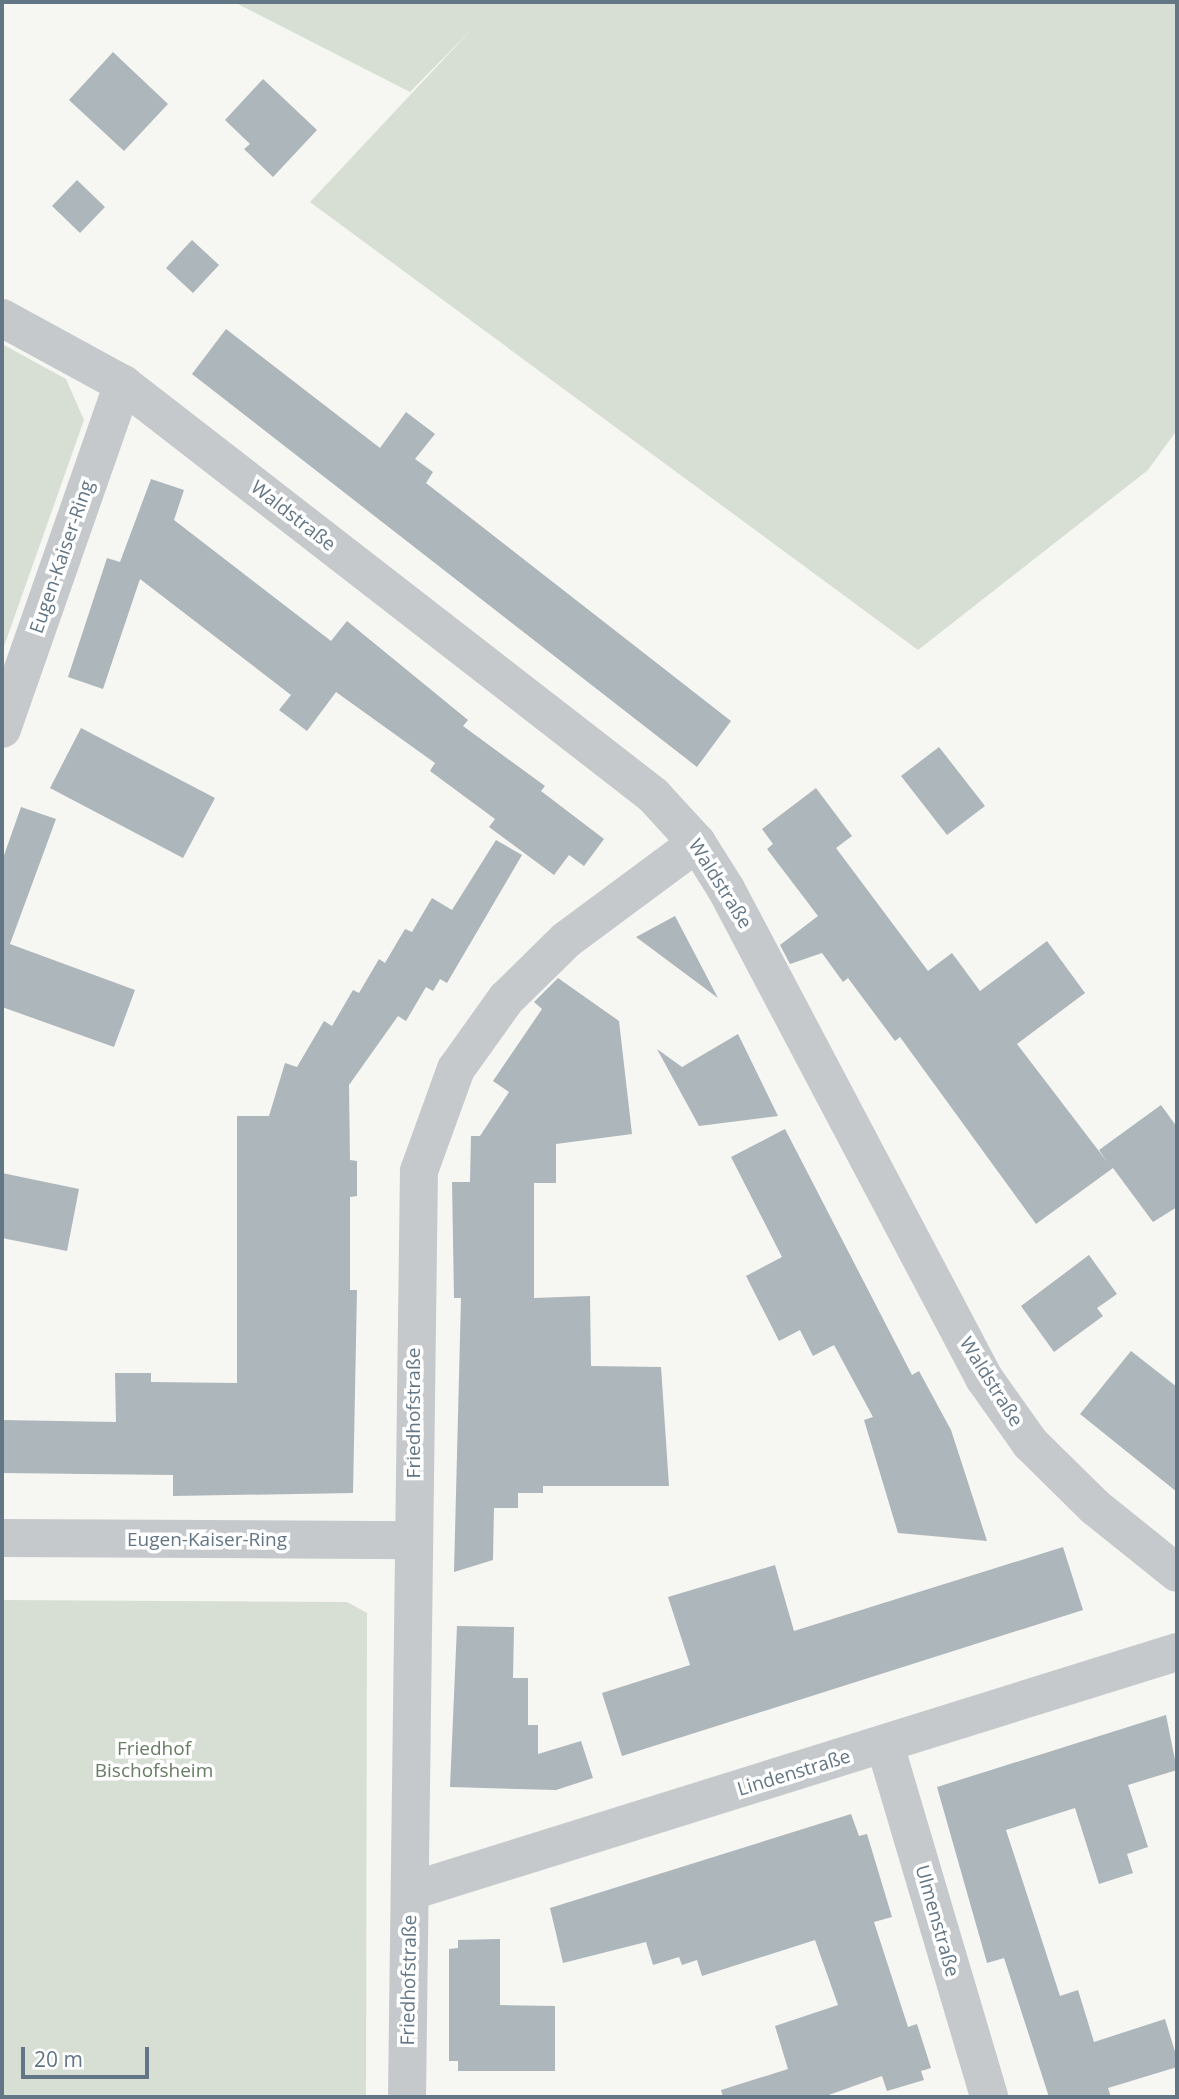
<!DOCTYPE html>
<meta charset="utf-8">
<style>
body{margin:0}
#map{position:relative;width:1179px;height:2099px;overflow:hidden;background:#f6f6f2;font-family:"Open Sans",sans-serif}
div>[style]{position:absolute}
.green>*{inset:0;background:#d7ded3}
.building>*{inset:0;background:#adb6bb}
.minor>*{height:38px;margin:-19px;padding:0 19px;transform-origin:19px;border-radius:19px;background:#c5c9cc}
span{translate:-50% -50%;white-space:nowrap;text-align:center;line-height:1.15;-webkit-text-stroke:7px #fff;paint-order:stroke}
.street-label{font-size:19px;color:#637685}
.park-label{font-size:19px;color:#677c62}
.frame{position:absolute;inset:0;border:4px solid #637685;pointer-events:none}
.scale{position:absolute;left:21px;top:2047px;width:128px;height:32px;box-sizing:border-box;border:4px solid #637685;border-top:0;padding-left:9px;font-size:21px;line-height:24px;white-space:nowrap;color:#637685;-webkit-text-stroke:5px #fff;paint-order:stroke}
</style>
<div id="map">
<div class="green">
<div style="clip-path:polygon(234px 2px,1177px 2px,1177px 430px,1148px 470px,918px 650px,310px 202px,473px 28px,410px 92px)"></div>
<div style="clip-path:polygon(2px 344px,66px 379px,84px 420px,2px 652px)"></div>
<div style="clip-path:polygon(2px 1600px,347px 1602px,367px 1613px,366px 2097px,2px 2097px)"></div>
</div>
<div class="building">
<div style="clip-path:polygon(113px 52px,168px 104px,124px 151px,69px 100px)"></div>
<div style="clip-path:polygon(263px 79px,317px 130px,273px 177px,244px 149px,250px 144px,225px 120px)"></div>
<div style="clip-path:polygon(77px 180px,105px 207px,80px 233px,52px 206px)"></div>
<div style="clip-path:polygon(192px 240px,219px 265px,193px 293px,166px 268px)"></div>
<div style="clip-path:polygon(226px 329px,380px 448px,406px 412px,435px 434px,415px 459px,433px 472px,426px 483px,731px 721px,697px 767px,192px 374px)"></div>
<div style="clip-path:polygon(151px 479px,184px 490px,174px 520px,331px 641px,347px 621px,468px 720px,463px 726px,545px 786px,541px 791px,604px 839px,584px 866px,569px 855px,554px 875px,489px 827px,495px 819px,430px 771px,435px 763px,336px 692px,307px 731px,279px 710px,291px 695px,140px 579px,103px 689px,68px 677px,107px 558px,120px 562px)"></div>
<div style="clip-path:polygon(81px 728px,215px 798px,183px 858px,50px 788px)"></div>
<div style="clip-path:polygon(939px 747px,985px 806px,947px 835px,901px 776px)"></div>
<div style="clip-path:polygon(816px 788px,852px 836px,836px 848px,928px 971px,952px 953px,980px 991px,1047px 941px,1085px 993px,1017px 1044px,1108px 1163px,1099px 1150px,1161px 1105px,1177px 1127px,1177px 1207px,1153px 1222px,1113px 1168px,1036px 1224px,900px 1037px,895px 1041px,848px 978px,843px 982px,822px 953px,790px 964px,780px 945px,818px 916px,767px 849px,773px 844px,762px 829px)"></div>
<div style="clip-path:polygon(21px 807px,56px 819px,10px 944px,135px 990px,114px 1047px,2px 1007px,2px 861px)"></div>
<div style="clip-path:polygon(496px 840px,522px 855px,447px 983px,440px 979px,433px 991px,426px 987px,406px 1021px,398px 1016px,349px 1085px,350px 1160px,357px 1161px,357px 1196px,350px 1197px,350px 1290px,357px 1290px,353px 1493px,173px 1496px,173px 1475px,2px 1473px,2px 1420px,116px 1422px,115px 1373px,151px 1373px,151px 1382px,237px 1383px,237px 1116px,269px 1116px,285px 1063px,297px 1067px,324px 1021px,332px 1026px,353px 990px,359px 993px,379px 959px,385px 963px,405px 929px,412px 932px,432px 898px,452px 910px)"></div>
<div style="clip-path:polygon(675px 916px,718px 998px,636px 937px)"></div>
<div style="clip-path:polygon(558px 978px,619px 1021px,632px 1134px,556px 1144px,556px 1183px,534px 1183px,534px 1298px,590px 1296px,591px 1366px,661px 1367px,669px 1486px,543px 1486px,543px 1493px,518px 1493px,518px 1508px,494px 1508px,493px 1560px,454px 1572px,461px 1298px,454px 1298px,452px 1182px,470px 1182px,471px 1136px,480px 1136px,509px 1092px,493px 1081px,542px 1009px,534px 1002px)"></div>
<div style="clip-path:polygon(738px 1034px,778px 1116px,699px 1126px,657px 1049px,682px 1067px)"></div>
<div style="clip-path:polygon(785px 1129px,912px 1375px,919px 1371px,951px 1430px,987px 1541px,898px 1533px,864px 1420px,873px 1417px,834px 1345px,813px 1356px,800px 1330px,779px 1341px,746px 1276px,782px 1257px,731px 1157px)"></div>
<div style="clip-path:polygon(2px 1173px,79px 1189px,67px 1251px,2px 1238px)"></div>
<div style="clip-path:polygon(1089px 1255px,1117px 1294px,1097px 1308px,1103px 1316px,1054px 1352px,1021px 1306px)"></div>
<div style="clip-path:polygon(1131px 1351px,1177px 1387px,1177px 1492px,1080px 1414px)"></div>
<div style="clip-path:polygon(1063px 1547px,1083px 1610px,622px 1756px,602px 1693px,690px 1665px,668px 1597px,775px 1565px,794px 1631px)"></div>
<div style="clip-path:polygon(457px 1626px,514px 1627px,513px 1678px,528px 1678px,528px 1725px,538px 1725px,538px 1754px,581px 1741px,593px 1778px,556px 1790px,450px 1787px)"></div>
<div style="clip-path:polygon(1166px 1715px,1177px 1770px,1128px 1785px,1148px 1847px,1127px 1854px,1133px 1873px,1099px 1884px,1075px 1808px,1006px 1830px,1060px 1996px,1078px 1990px,1094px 2042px,1165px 2019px,1177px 2058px,1177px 2067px,1108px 2088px,1111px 2097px,1049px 2097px,1004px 1958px,987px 1963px,937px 1787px)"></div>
<div style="clip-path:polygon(851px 1814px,859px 1836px,867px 1834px,892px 1917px,874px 1922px,908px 2027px,917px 2024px,931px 2068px,921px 2071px,924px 2080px,887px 2091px,882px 2076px,823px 2097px,723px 2097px,721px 2090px,788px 2069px,775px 2026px,838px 2005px,815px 1940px,702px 1976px,697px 1960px,682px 1965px,679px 1957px,653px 1965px,646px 1942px,563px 1963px,550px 1908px)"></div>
<div style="clip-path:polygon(500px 1939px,500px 2005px,555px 2006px,555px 2071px,458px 2071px,458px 2061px,449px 2061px,449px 1949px,458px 1948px,458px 1940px)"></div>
</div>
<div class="minor">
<div style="left:2px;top:318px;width:138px;rotate:28.6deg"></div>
<div style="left:123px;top:384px;width:671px;rotate:37.79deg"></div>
<div style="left:653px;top:795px;width:65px;rotate:47.5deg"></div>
<div style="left:697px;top:843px;width:54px;rotate:57.8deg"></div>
<div style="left:726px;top:889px;width:553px;rotate:62.18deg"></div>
<div style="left:984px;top:1378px;width:80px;rotate:54.7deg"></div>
<div style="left:1030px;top:1443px;width:91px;rotate:44.6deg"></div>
<div style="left:1095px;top:1507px;width:105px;rotate:38.8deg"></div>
<div style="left:2px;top:729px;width:366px;rotate:-70.7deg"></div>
<div style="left:2px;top:1538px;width:411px;rotate:0.3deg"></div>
<div style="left:885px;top:1745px;width:367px;rotate:73.5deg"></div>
<div style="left:411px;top:1891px;width:802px;rotate:-17.33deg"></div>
<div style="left:407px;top:2097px;width:926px;rotate:-89.26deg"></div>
<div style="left:419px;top:1171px;width:109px;rotate:-70.1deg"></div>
<div style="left:456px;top:1069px;width:86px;rotate:-54.5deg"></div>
<div style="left:506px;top:999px;width:84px;rotate:-44.5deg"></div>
<div style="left:566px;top:940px;width:163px;rotate:-36.5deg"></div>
</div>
<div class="street-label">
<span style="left:293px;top:516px;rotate:38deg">Waldstraße</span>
<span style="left:62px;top:557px;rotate:-71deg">Eugen-Kaiser-Ring</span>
<span style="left:720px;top:884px;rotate:58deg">Waldstraße</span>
<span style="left:991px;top:1382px;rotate:58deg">Waldstraße</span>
<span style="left:414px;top:1413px;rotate:-90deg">Friedhofstraße</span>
<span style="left:207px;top:1540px">Eugen-Kaiser-Ring</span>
<span style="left:794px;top:1773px;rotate:-17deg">Lindenstraße</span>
<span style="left:937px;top:1921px;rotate:74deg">Ulmenstraße</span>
<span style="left:409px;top:1980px;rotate:-89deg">Friedhofstraße</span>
</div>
<div class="park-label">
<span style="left:154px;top:1760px">Friedhof<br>Bischofsheim</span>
</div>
<div class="frame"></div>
<div class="scale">20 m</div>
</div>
